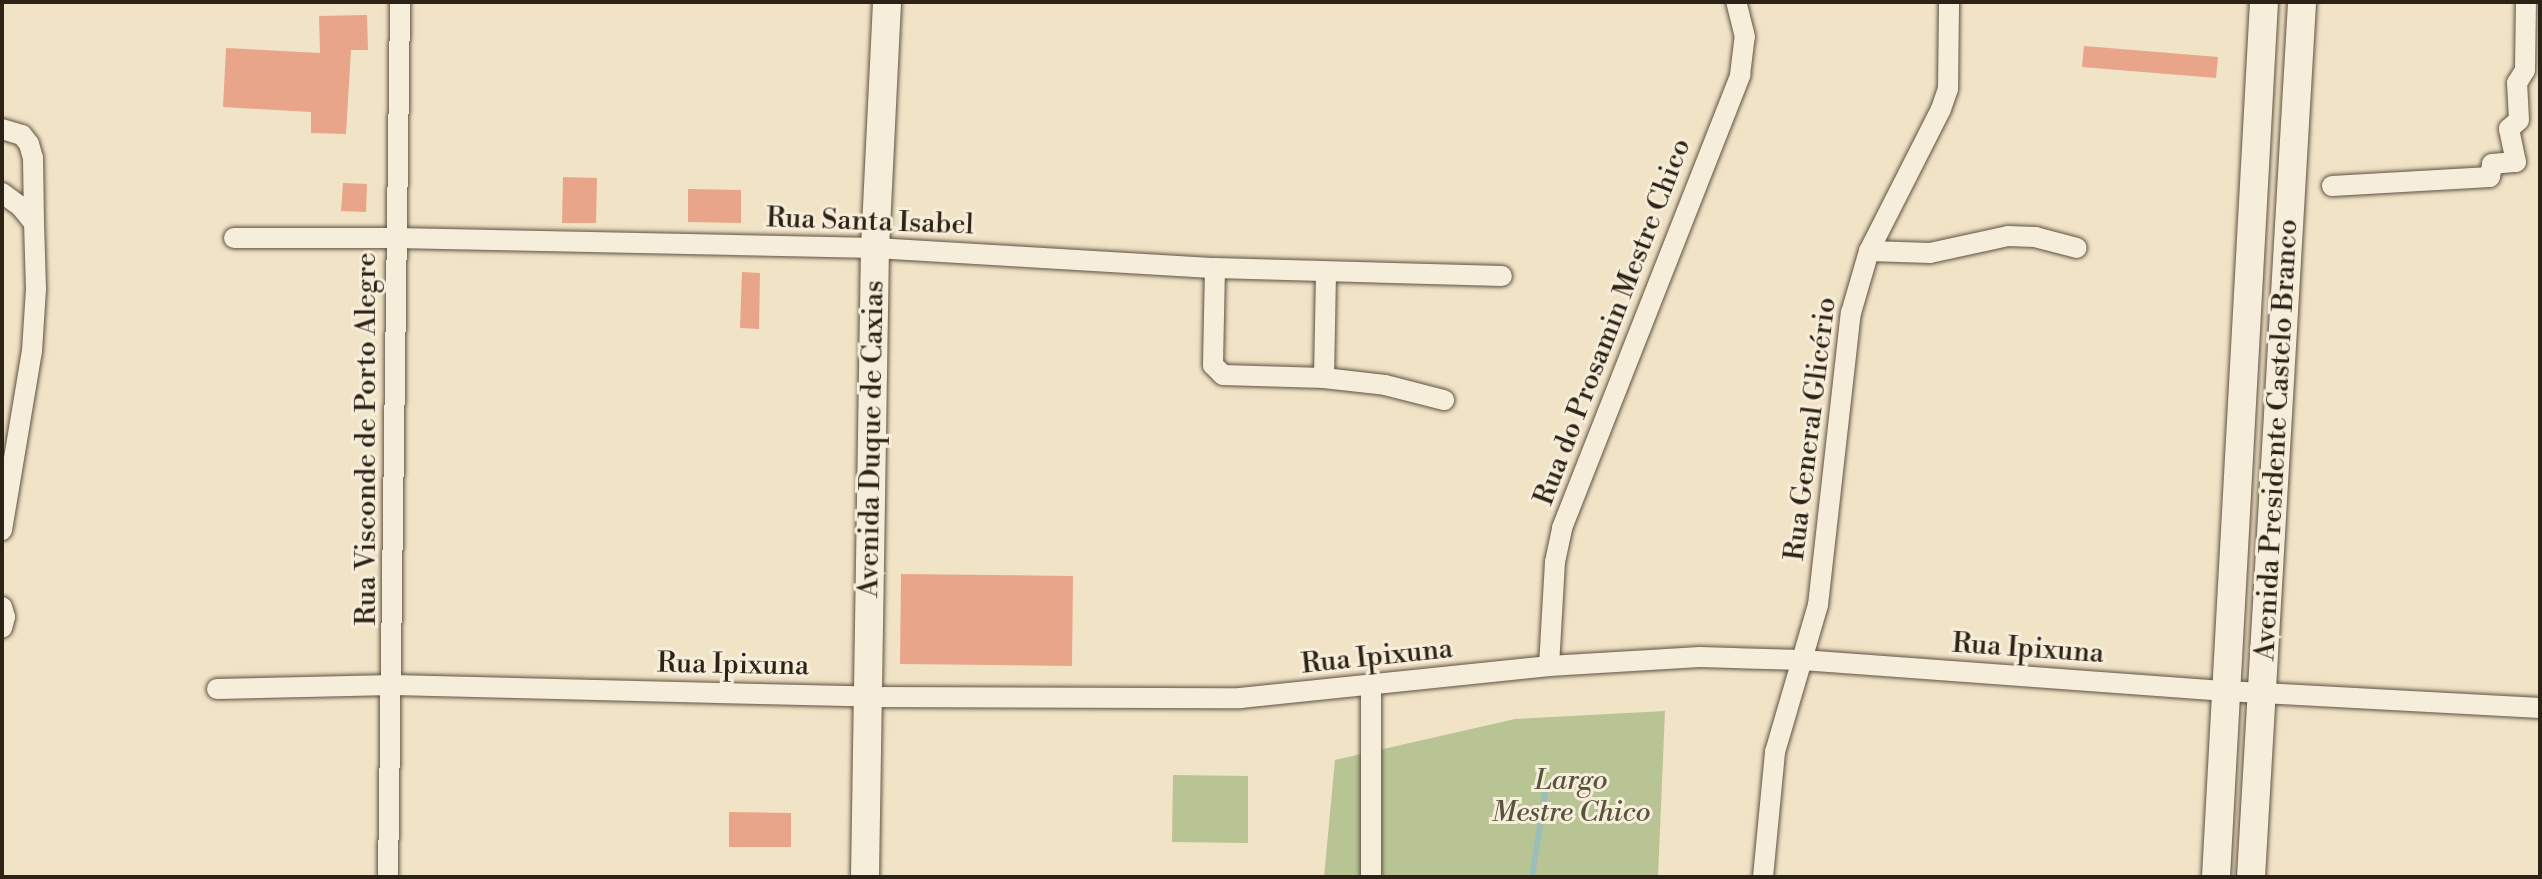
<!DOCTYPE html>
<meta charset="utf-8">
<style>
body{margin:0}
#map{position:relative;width:2542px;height:879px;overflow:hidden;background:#f1e3c6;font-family:"Libre Bodoni",serif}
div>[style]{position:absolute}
.green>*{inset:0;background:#b9c495}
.stream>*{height:6px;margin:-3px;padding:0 3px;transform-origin:3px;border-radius:3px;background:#9bbeb8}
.building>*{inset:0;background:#e8a589}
.roads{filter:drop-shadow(0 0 2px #5e5242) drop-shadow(0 0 2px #5e5242)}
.street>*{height:20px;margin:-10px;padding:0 10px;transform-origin:10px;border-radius:10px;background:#f6edda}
.secondary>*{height:28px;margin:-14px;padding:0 14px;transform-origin:14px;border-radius:14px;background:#f6edda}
span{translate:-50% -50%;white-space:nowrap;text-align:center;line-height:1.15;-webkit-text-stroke:6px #f6edda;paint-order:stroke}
.street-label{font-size:28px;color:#2d2216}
.park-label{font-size:28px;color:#57533c;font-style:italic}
.frame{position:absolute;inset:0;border:4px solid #2d2216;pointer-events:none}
</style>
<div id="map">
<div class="green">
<div style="clip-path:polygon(1665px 711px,1658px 877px,1324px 877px,1335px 760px,1515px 719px)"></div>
<div style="clip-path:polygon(1173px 775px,1248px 776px,1248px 843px,1172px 842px)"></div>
</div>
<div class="stream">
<div style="left:1532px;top:877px;width:85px;rotate:-81.2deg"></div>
</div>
<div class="building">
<div style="clip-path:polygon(367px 15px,368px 50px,351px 50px,346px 134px,311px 133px,311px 112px,223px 107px,226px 48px,320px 53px,319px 16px)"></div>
<div style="clip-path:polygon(2084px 46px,2218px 57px,2216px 78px,2082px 67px)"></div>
<div style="clip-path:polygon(563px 177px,597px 178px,596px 223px,562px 223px)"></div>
<div style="clip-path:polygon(343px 183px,367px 184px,366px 212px,341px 211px)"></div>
<div style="clip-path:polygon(688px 189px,741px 190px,741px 223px,688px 222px)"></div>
<div style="clip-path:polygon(742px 272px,760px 273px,759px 329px,740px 328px)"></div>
<div style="clip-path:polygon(901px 574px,1073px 576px,1072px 666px,900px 664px)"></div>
<div style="clip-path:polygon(729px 812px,791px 813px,791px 847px,729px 847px)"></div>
</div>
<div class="roads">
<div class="street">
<div style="left:2px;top:129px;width:21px;rotate:17deg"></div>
<div style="left:22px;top:135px;width:11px;rotate:52deg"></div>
<div style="left:29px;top:144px;width:15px;rotate:74deg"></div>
<div style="left:33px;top:158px;width:65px;rotate:89.1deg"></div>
<div style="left:34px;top:223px;width:22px;rotate:-129deg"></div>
<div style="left:20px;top:206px;width:22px;rotate:-144deg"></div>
<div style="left:2332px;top:186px;width:158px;rotate:-3.3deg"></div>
<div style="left:2490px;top:177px;width:13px;rotate:-81deg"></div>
<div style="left:2492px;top:164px;width:24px;rotate:-5deg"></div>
<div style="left:2516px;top:162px;width:34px;rotate:-102deg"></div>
<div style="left:2509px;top:129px;width:13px;rotate:-42deg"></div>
<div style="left:2519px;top:120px;width:37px;rotate:-93deg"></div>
<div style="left:2517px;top:83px;width:15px;rotate:-58deg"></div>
<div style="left:2525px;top:70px;width:68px;rotate:-89.2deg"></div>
<div style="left:234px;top:238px;width:162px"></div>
<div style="left:396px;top:238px;width:479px;rotate:1.2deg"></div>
<div style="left:875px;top:248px;width:341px;rotate:3.4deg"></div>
<div style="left:1215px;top:268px;width:287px;rotate:1.6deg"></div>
<div style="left:1869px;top:251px;width:61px;rotate:1.9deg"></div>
<div style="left:1930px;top:253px;width:80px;rotate:-12.3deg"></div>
<div style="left:2008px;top:236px;width:27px;rotate:2deg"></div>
<div style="left:2035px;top:237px;width:43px;rotate:14.7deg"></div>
<div style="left:1215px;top:268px;width:97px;rotate:91.2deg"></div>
<div style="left:1213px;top:365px;width:14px;rotate:45deg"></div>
<div style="left:1223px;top:375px;width:101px;rotate:1.7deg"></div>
<div style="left:1324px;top:378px;width:61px;rotate:6.5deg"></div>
<div style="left:1385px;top:385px;width:61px;rotate:14.3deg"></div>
<div style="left:1324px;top:378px;width:106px;rotate:-88.9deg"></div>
<div style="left:2px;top:530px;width:181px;rotate:-80.5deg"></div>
<div style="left:32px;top:351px;width:62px;rotate:-86.3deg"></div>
<div style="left:36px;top:289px;width:66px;rotate:-91.7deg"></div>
<div style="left:2px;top:607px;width:10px;rotate:73deg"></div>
<div style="left:5px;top:617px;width:11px;rotate:105deg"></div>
<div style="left:1549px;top:666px;width:104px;rotate:-86.7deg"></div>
<div style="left:1555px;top:562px;width:35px;rotate:-78deg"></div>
<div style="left:1562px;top:528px;width:487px;rotate:-68.5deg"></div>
<div style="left:1740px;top:75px;width:38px;rotate:-83deg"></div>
<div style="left:1745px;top:37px;width:36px;rotate:-104deg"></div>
<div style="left:1371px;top:687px;width:190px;rotate:90deg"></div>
<div style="left:217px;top:689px;width:176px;rotate:-1.3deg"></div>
<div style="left:393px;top:685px;width:475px;rotate:1.4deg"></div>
<div style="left:868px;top:697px;width:372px;rotate:0.2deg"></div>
<div style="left:1240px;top:698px;width:311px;rotate:-5.9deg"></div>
<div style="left:1549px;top:666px;width:151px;rotate:-3.4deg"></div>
<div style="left:1700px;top:657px;width:102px;rotate:1.7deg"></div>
<div style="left:1802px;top:660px;width:425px;rotate:4.2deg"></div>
<div style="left:2226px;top:691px;width:314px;rotate:3.1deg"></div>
<div style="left:388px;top:877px;width:875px;rotate:-89.21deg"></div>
<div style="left:1763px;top:877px;width:126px;rotate:-84.5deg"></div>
<div style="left:1775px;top:752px;width:153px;rotate:-73.7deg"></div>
<div style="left:1818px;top:605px;width:294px;rotate:-83.6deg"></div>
<div style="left:1851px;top:313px;width:65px;rotate:-73.8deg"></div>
<div style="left:1869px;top:251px;width:159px;rotate:-63.1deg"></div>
<div style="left:1941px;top:109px;width:21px;rotate:-71deg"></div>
<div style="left:1948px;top:89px;width:87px;rotate:-89.3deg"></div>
</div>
<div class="secondary">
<div style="left:865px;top:877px;width:629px;rotate:-89.09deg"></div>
<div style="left:875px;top:248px;width:246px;rotate:-87.2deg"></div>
<div style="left:2216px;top:877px;width:876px;rotate:-86.86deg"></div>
<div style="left:2251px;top:877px;width:876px;rotate:-86.66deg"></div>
</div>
</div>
<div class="street-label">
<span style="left:870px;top:222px;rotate:2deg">Rua Santa Isabel</span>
<span style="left:1613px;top:322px;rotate:-69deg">Rua do Prosamin Mestre Chico</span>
<span style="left:1811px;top:429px;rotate:-83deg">Rua General Glicério</span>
<span style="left:367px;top:439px;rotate:-90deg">Rua Visconde de Porto Alegre</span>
<span style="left:872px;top:439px;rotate:-89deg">Avenida Duque de Caxias</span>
<span style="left:2277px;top:440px;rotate:-87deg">Avenida Presidente Castelo Branco</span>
<span style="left:2028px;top:649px;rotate:4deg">Rua Ipixuna</span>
<span style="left:1377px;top:657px;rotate:-6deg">Rua Ipixuna</span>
<span style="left:733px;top:665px;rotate:1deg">Rua Ipixuna</span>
</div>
<div class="park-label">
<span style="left:1571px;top:797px">Largo<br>Mestre Chico</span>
</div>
<div class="frame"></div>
</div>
